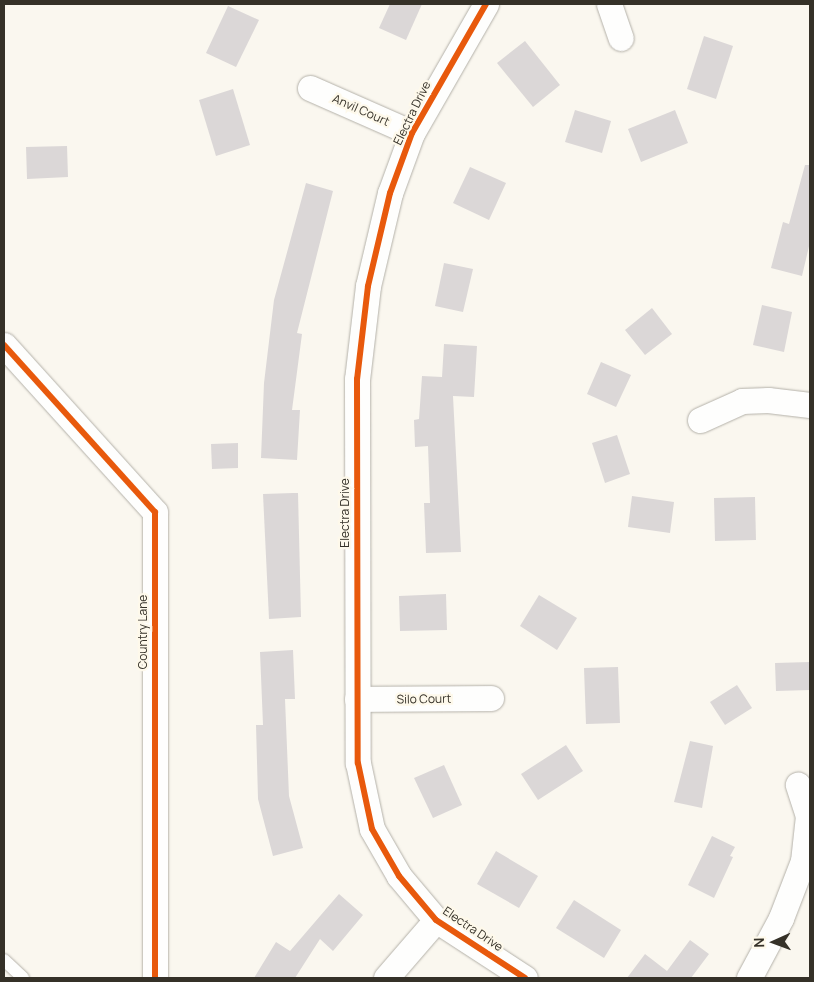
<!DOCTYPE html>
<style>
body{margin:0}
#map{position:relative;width:814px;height:982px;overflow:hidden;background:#faf7ef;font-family:Manrope,sans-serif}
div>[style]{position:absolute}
.building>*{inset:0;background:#dbd7d7}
.roads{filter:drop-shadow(0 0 1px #b4b1a9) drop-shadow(0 0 1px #b4b1a9)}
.service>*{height:12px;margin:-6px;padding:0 6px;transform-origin:6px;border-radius:6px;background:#fefefd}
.minor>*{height:25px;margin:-12.5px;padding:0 12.5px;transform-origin:12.5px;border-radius:12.5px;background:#fefefd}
.cycleway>*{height:6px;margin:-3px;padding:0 3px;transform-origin:3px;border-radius:3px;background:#e8590c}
span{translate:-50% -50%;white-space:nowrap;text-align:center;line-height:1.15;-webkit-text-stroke:4.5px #fef9eb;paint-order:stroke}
.street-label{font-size:12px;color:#353128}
.frame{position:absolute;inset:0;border:5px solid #353128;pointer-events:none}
.north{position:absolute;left:749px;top:917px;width:50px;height:50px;-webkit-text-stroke:4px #fef9eb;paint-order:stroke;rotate:268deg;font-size:14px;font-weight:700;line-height:20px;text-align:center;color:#353128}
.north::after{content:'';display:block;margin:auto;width:18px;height:22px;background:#353128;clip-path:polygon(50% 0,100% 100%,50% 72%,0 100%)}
</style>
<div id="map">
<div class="building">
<div style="clip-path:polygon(390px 4px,422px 4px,406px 40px,379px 28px)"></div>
<div style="clip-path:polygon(228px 6px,259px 20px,236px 67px,206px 53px)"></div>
<div style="clip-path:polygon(704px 36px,733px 46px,716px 99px,687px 89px)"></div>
<div style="clip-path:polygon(525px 41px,560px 85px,533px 107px,497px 63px)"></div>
<div style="clip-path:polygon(233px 89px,250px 145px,216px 156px,199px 100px)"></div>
<div style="clip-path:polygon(575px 110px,611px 121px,602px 153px,565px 142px)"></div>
<div style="clip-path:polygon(675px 110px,688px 143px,641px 162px,628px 129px)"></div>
<div style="clip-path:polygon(67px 146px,68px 177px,27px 179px,26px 147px)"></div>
<div style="clip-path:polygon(805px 165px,810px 165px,810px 242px,802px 276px,771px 268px,783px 222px,789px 224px)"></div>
<div style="clip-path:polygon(470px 167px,506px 183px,489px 220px,453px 203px)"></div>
<div style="clip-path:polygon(306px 183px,333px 191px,297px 333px,302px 334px,292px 410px,300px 410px,297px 460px,261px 458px,264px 383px,274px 300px)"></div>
<div style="clip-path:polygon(444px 263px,473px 269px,463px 312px,435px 306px)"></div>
<div style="clip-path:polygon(762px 305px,792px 312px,784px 352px,753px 345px)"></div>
<div style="clip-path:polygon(652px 308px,672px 334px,645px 355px,625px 330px)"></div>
<div style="clip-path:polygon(444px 344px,477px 346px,474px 397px,453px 396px,461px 552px,426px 553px,424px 503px,430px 503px,428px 446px,415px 447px,414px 420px,419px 419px,422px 376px,442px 377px)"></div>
<div style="clip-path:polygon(601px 362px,631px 375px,616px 407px,587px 394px)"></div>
<div style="clip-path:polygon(617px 435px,630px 474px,605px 483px,592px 443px)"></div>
<div style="clip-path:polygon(238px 443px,238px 468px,212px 469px,211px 444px)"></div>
<div style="clip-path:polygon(293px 493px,298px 493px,301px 617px,269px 619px,263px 494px)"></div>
<div style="clip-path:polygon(632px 496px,674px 502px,670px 533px,628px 527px)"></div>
<div style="clip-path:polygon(755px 497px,756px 540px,715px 541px,714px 498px)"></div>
<div style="clip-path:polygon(446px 594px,447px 630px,400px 631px,399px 596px)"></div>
<div style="clip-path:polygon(539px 595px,577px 618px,557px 650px,520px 626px)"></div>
<div style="clip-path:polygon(293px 650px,295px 699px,285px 699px,289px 796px,303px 848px,273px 856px,258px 799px,256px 725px,263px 725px,260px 652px)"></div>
<div style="clip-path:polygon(810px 662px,810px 690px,776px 691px,775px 663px)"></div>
<div style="clip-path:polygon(618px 667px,620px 723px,586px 724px,584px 668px)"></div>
<div style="clip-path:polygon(737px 685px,752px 708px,725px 725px,710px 702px)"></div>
<div style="clip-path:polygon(690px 741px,713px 746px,702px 808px,674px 802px)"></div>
<div style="clip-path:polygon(566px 745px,583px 771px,538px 800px,521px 774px)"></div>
<div style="clip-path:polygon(444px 765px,462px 805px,433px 818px,414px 778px)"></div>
<div style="clip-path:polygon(712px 836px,735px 847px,730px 856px,733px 857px,714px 898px,688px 885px)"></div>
<div style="clip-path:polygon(496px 851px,538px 876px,519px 908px,477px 884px)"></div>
<div style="clip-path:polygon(339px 894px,363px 915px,333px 951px,320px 939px,295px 978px,254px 978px,276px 942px,290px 951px)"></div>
<div style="clip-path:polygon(574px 900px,621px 930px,604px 958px,556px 928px)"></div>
<div style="clip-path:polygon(690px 940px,709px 954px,691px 978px,627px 978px,645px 954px,667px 971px)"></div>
</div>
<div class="roads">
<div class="service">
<div style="left:4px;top:960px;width:26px;rotate:43deg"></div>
</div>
<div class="minor">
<div style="left:486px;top:4px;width:149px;rotate:119.8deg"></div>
<div style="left:412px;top:133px;width:64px;rotate:110.1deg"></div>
<div style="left:390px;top:193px;width:96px;rotate:103.3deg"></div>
<div style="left:368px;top:286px;width:94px;rotate:96.7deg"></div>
<div style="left:357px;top:379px;width:384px;rotate:89.9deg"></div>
<div style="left:358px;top:763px;width:67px;rotate:78deg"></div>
<div style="left:372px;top:829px;width:54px;rotate:60.1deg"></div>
<div style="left:399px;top:876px;width:57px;rotate:49.9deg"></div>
<div style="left:436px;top:920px;width:106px;rotate:33.1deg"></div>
<div style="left:609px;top:4px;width:36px;rotate:71deg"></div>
<div style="left:310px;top:88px;width:111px;rotate:23.8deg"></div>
<div style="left:4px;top:345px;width:225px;rotate:47.9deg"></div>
<div style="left:155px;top:512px;width:466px;rotate:90deg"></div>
<div style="left:700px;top:420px;width:46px;rotate:-24.3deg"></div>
<div style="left:742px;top:401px;width:26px;rotate:-2deg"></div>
<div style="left:768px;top:400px;width:42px;rotate:6.8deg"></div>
<div style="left:357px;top:699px;width:134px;rotate:-0.4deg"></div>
<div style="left:386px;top:978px;width:77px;rotate:-49.2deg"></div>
<div style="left:749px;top:978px;width:68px;rotate:-61.9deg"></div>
<div style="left:781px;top:918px;width:61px;rotate:-68.9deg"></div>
<div style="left:803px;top:861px;width:45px;rotate:-83.7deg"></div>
<div style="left:808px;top:816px;width:33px;rotate:-108deg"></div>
</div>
</div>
<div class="cycleway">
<div style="left:486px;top:4px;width:149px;rotate:119.8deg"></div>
<div style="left:412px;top:133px;width:64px;rotate:110.1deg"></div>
<div style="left:390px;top:193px;width:96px;rotate:103.3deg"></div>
<div style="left:368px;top:286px;width:94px;rotate:96.7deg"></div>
<div style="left:357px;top:379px;width:384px;rotate:89.9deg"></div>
<div style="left:358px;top:763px;width:67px;rotate:78deg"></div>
<div style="left:372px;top:829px;width:54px;rotate:60.1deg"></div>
<div style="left:399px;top:876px;width:57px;rotate:49.9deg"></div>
<div style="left:436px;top:920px;width:106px;rotate:33.1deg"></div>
<div style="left:4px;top:345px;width:225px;rotate:47.9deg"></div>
<div style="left:155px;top:512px;width:466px;rotate:90deg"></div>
</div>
<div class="street-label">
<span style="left:361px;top:110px;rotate:24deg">Anvil Court</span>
<span style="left:412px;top:113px;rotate:-64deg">Electra Drive</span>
<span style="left:345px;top:513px;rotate:-90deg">Electra Drive</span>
<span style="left:143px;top:632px;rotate:-90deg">Country Lane</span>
<span style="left:424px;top:699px;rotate:-1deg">Silo Court</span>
<span style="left:473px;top:929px;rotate:34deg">Electra Drive</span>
</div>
<div class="frame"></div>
<div class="north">N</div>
</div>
